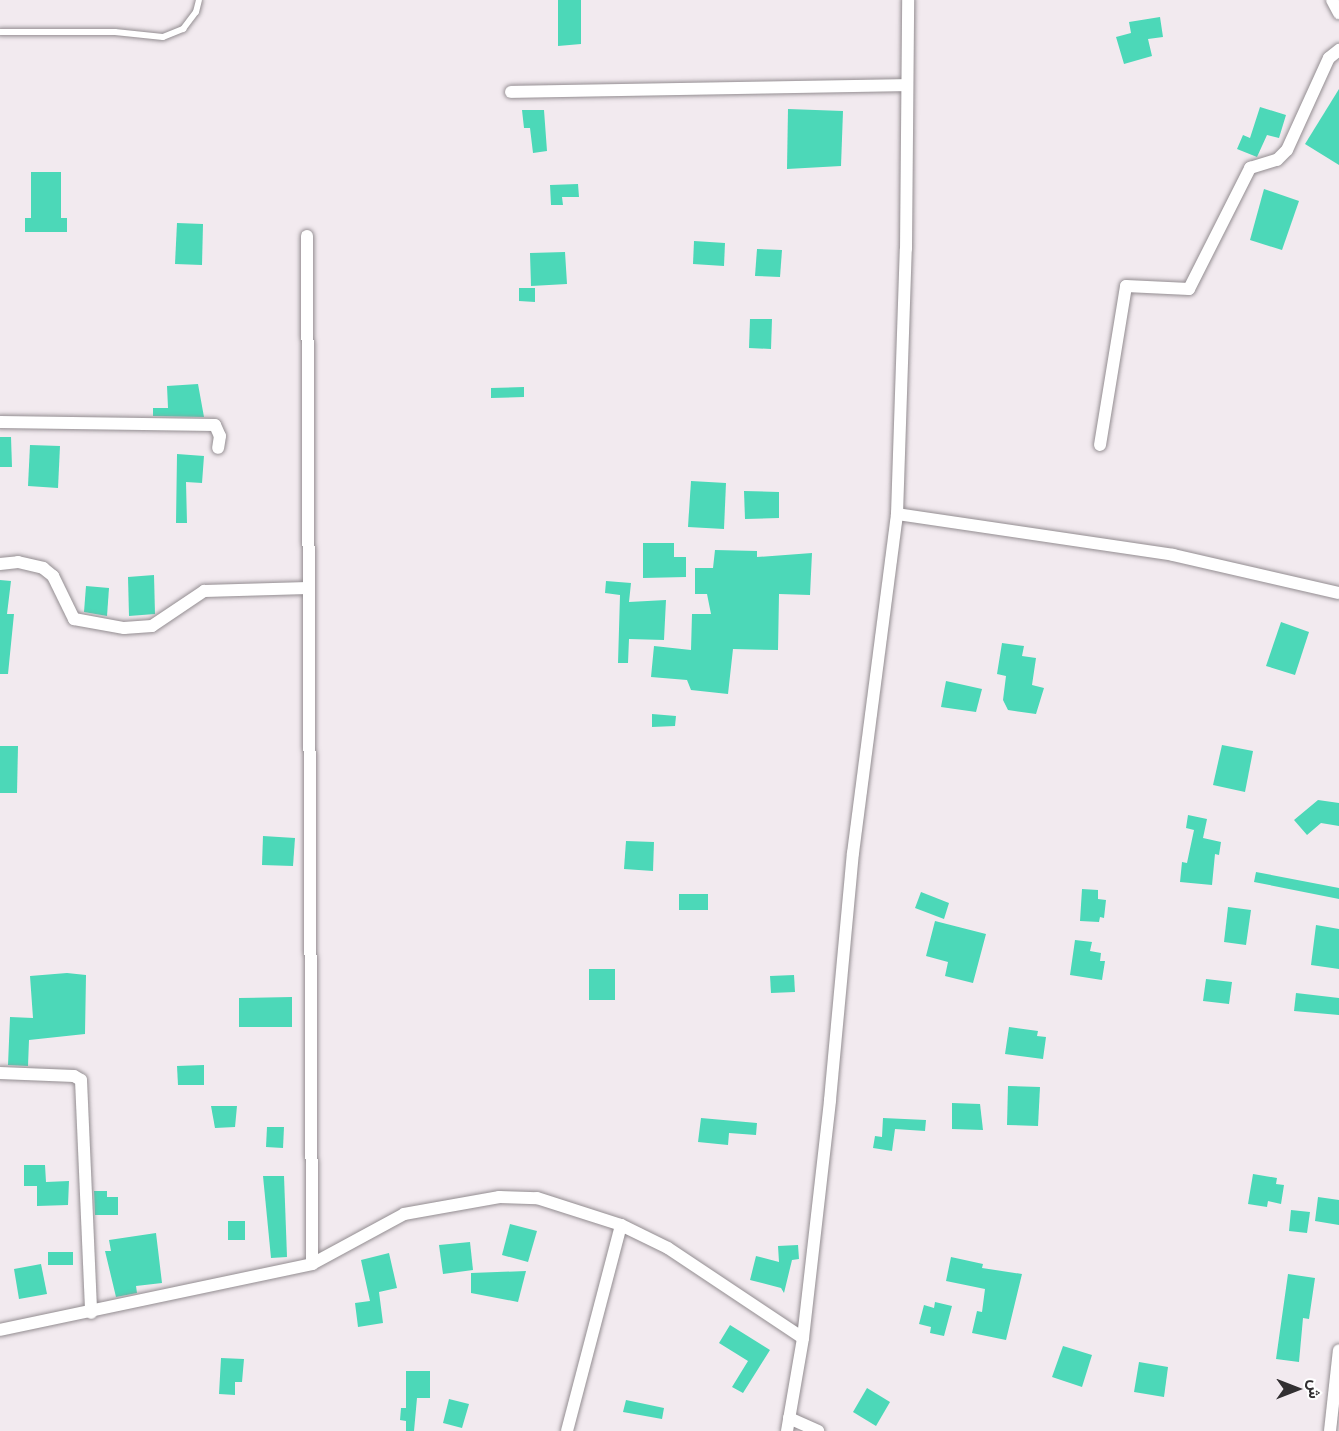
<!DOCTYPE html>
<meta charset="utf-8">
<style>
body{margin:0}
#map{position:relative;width:1339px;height:1431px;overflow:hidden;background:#f2eaef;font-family:"Archivo Narrow",Vazirmatn,sans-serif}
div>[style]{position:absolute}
.building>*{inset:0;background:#4cd8b8}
.roads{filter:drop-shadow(0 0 2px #938d91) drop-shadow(0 0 2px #938d91)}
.service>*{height:6px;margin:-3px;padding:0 3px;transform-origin:3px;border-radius:3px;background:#fff}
.minor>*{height:12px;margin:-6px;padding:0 6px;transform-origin:6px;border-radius:6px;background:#fff}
span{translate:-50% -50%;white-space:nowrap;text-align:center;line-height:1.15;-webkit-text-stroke:4.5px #fff;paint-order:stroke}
.north{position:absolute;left:1267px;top:1359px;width:60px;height:60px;-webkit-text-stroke:4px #fff;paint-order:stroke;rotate:90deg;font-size:16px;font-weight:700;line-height:24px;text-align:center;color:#322f31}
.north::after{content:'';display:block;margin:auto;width:21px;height:27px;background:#322f31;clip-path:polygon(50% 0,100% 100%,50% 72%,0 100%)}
</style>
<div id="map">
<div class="building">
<div style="clip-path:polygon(558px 0,581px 0,581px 44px,558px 46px)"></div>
<div style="clip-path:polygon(1160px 17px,1163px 37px,1148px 39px,1152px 56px,1124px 64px,1116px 37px,1131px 33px,1129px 22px)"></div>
<div style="clip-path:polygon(1339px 89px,1339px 165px,1305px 144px)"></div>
<div style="clip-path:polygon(1260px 107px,1286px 115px,1279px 138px,1267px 135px,1257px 157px,1237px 149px,1243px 135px,1250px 138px)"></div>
<div style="clip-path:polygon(788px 109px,843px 111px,841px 166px,787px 169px)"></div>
<div style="clip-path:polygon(522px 110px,544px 110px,547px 151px,533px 153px,530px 128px,524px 128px)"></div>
<div style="clip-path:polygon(31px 172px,61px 172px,61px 218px,67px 218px,67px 232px,25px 232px,25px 218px,31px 218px)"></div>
<div style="clip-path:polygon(578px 184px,579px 197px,562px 197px,563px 205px,551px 205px,550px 185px)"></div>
<div style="clip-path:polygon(1264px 189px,1299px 201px,1282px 250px,1250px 240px)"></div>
<div style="clip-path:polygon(177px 223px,203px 224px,202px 265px,175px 264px)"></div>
<div style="clip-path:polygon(694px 241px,725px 243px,724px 266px,693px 264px)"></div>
<div style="clip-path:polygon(757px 249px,782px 250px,780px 277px,755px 276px)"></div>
<div style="clip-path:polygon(565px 252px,567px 284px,531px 286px,530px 253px)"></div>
<div style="clip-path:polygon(519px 288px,535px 288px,535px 302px,519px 301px)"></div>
<div style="clip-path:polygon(750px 319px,772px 319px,771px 349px,749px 348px)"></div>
<div style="clip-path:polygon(198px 384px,204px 417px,153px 416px,153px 408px,168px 408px,167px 386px)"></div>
<div style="clip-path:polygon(524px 387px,524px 397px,491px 398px,491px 388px)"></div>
<div style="clip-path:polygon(0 437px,11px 437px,12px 467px,0 467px)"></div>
<div style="clip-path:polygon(30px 445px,60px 446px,58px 488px,28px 486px)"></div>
<div style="clip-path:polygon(177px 454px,204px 456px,202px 483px,186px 482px,187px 523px,176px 523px)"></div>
<div style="clip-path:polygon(691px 481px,726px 483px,724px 529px,688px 527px)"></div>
<div style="clip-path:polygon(744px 491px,779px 492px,779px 518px,745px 519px)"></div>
<div style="clip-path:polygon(643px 543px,674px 543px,674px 557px,686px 557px,686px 577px,643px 578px)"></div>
<div style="clip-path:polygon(715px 550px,757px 551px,757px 557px,812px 553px,810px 595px,779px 594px,778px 650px,733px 649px,728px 694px,691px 690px,687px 680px,651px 677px,654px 646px,691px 650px,692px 614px,711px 614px,707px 594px,695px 594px,695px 568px,713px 568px)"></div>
<div style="clip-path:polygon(154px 575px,155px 614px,129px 616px,128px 577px)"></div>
<div style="clip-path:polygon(0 580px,11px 581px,7px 614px,14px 614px,8px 674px,0 674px)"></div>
<div style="clip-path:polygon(606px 581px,631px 583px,629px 602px,666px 600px,664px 640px,629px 639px,628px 663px,618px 663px,620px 595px,605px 593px)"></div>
<div style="clip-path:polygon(86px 586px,109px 588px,107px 616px,84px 612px)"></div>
<div style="clip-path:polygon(1281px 622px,1309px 632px,1295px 675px,1266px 666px)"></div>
<div style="clip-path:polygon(1002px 643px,1024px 646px,1022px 656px,1036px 658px,1032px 685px,1044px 688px,1036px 714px,1008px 710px,1003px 700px,1006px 676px,997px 674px)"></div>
<div style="clip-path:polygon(946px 681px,982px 689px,976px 712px,941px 707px)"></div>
<div style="clip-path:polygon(652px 714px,676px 716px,675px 726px,652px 727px)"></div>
<div style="clip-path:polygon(1222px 745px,1253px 751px,1245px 792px,1213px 785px)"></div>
<div style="clip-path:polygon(0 746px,18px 746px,17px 793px,0 793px)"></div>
<div style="clip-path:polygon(1318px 800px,1339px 803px,1339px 826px,1321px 823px,1307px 835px,1294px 820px)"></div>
<div style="clip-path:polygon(1188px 815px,1207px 819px,1203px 838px,1221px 842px,1219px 855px,1215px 854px,1212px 885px,1180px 882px,1182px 862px,1187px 863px,1194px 830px,1186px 828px)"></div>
<div style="clip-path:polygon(263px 836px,295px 838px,293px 866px,262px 865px)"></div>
<div style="clip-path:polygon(626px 841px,654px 842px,653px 871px,624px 869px)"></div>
<div style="clip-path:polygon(1256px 872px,1339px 888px,1339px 899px,1254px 882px)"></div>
<div style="clip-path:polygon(1082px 889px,1098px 890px,1098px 899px,1106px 900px,1104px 918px,1100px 917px,1099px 922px,1080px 921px)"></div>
<div style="clip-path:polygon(921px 892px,949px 903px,944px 919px,915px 908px)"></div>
<div style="clip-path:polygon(679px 894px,708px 894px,708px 910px,679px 910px)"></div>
<div style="clip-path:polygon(1228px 907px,1251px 910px,1246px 945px,1224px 942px)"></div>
<div style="clip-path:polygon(935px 921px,986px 934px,973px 983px,945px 976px,948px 962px,926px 956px)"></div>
<div style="clip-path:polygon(1316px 925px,1339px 929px,1339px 969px,1311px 965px)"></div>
<div style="clip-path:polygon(1075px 940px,1092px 942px,1090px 951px,1101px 953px,1100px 961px,1105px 961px,1102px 980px,1070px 975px)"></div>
<div style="clip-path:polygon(589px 969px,615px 969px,615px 1000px,589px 1000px)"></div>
<div style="clip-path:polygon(67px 973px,86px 975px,85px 1034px,29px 1040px,28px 1066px,8px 1065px,10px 1017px,33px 1018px,30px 976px)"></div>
<div style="clip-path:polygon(794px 975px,795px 992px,771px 993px,770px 976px)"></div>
<div style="clip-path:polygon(1206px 979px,1232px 982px,1229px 1004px,1203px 1001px)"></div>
<div style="clip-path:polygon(1296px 993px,1339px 998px,1339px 1015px,1294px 1011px)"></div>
<div style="clip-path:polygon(292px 997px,292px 1027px,239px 1027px,239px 998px)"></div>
<div style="clip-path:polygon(1009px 1027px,1038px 1031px,1037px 1036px,1046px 1037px,1043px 1059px,1005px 1054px)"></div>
<div style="clip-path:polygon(204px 1065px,204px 1085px,178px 1085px,177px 1066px)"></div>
<div style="clip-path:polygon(1008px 1086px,1040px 1087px,1038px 1126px,1007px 1125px)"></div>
<div style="clip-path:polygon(952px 1103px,980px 1104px,983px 1130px,952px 1129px)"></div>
<div style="clip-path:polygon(211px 1106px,237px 1106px,235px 1127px,215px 1128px)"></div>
<div style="clip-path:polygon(701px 1118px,757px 1123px,756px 1135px,729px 1133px,728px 1145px,698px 1142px)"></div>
<div style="clip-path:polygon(883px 1118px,926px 1120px,925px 1131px,895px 1129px,892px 1151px,873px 1148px,875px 1136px,882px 1137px)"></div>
<div style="clip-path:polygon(267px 1127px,284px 1127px,283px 1148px,266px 1147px)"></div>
<div style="clip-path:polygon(24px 1165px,45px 1165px,46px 1182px,69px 1181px,68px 1205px,37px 1206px,37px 1186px,24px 1186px)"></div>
<div style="clip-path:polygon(1253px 1174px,1277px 1178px,1276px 1184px,1284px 1185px,1281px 1204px,1268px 1201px,1267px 1207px,1248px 1204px)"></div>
<div style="clip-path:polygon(263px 1176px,284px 1176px,287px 1257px,271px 1258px)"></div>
<div style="clip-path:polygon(94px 1191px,107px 1191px,107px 1197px,118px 1197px,118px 1215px,95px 1215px)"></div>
<div style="clip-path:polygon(1318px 1197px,1339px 1200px,1339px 1225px,1315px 1221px)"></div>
<div style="clip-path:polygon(1291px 1210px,1310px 1212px,1307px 1233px,1289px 1231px)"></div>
<div style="clip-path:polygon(228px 1221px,245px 1221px,245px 1240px,228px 1240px)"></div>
<div style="clip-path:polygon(510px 1224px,537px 1231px,528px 1262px,502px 1255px)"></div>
<div style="clip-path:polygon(156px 1233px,162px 1283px,136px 1286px,137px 1293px,116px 1297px,105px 1251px,111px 1251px,109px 1240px)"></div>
<div style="clip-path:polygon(470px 1242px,473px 1270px,443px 1274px,439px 1245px)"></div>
<div style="clip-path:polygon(798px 1245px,799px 1259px,792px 1260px,784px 1293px,781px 1288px,750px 1280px,756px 1256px,779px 1262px,778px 1246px)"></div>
<div style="clip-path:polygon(48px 1252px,73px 1252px,73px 1265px,48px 1265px)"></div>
<div style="clip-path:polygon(389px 1253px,397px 1288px,379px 1292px,383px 1323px,358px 1327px,355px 1303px,370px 1301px,361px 1260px)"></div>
<div style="clip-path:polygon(951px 1257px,983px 1264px,982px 1268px,1022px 1274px,1006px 1340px,972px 1333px,977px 1311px,982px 1312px,985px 1289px,946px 1281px)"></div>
<div style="clip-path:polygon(41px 1264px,47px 1294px,19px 1299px,14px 1269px)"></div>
<div style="clip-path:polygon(526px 1271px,518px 1302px,471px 1293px,471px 1273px)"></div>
<div style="clip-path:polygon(1288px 1274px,1315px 1278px,1309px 1319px,1303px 1318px,1299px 1362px,1276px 1359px)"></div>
<div style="clip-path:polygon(935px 1302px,952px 1306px,944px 1336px,930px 1333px,931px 1327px,919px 1324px,924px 1305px,934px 1308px)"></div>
<div style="clip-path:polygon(730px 1325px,770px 1350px,743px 1393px,732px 1387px,748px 1361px,719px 1343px)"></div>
<div style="clip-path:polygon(1063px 1346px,1092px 1355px,1082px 1387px,1052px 1377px)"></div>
<div style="clip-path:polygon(221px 1358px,244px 1359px,242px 1382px,235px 1382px,235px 1395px,219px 1394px)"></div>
<div style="clip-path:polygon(1139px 1362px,1168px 1367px,1164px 1397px,1134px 1392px)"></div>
<div style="clip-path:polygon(406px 1371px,430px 1371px,430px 1398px,417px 1398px,414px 1431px,406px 1431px,406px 1421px,400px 1420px,401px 1408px,406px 1408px)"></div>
<div style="clip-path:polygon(867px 1388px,890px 1402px,876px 1426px,853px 1412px)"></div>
<div style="clip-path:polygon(449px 1399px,469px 1404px,462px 1428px,443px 1423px)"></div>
<div style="clip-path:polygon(626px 1400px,664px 1408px,662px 1419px,623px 1412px)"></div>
</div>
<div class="roads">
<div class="service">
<div style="left:0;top:32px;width:115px"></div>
<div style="left:115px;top:32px;width:48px;rotate:5.9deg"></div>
<div style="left:163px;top:37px;width:22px;rotate:-22deg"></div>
<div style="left:183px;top:29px;width:21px;rotate:-53deg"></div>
<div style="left:196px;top:12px;width:12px;rotate:-76deg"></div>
</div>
<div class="minor">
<div style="left:1332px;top:0;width:15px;rotate:62deg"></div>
<div style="left:511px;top:92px;width:395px;rotate:-1deg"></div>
<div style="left:307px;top:236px;width:1028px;rotate:89.72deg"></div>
<div style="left:0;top:422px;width:215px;rotate:0.8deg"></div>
<div style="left:215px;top:425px;width:12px;rotate:66deg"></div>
<div style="left:220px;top:436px;width:12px;rotate:99deg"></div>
<div style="left:1100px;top:445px;width:161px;rotate:-80.7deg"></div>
<div style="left:1126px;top:286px;width:63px;rotate:2.7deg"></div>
<div style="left:1189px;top:289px;width:136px;rotate:-63.2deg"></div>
<div style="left:1250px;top:168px;width:28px;rotate:-17deg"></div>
<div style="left:1277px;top:160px;width:14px;rotate:-45deg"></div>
<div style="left:1287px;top:150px;width:101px;rotate:-65.5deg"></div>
<div style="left:1329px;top:58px;width:13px;rotate:-39deg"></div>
<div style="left:897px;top:514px;width:279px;rotate:8.4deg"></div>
<div style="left:1173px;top:555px;width:170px;rotate:12.9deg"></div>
<div style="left:0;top:564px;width:18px;rotate:-6deg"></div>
<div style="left:18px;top:562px;width:26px;rotate:13deg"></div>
<div style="left:43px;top:568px;width:13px;rotate:39deg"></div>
<div style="left:53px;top:576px;width:48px;rotate:64deg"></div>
<div style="left:74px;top:619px;width:51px;rotate:10.2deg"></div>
<div style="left:124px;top:628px;width:28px;rotate:-4deg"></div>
<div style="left:152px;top:626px;width:63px;rotate:-33.9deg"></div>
<div style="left:204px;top:591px;width:104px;rotate:-1.7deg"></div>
<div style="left:0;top:1073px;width:74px;rotate:2.3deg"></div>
<div style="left:74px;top:1076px;width:8px;rotate:30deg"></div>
<div style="left:81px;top:1080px;width:233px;rotate:87.5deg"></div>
<div style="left:0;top:1330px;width:319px;rotate:-11.9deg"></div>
<div style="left:312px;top:1264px;width:105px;rotate:-28.5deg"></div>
<div style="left:404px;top:1214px;width:97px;rotate:-10.1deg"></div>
<div style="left:499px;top:1197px;width:38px;rotate:2deg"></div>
<div style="left:537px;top:1198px;width:88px;rotate:17.8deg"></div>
<div style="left:621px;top:1225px;width:52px;rotate:26.1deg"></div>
<div style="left:668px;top:1248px;width:162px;rotate:33.7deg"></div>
<div style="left:789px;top:1418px;width:32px;rotate:24deg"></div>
<div style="left:567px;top:1431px;width:213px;rotate:-75.3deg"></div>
<div style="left:787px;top:1431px;width:94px;rotate:-80.2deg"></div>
<div style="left:803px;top:1338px;width:240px;rotate:-83.5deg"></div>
<div style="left:830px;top:1100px;width:248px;rotate:-84.7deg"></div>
<div style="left:853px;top:853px;width:342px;rotate:-82.6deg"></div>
<div style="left:897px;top:514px;width:265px;rotate:-88.1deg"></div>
<div style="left:906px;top:249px;width:249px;rotate:-89.5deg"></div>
<div style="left:1330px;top:1431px;width:81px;rotate:-83.7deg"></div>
</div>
</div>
<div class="north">ش</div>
</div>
